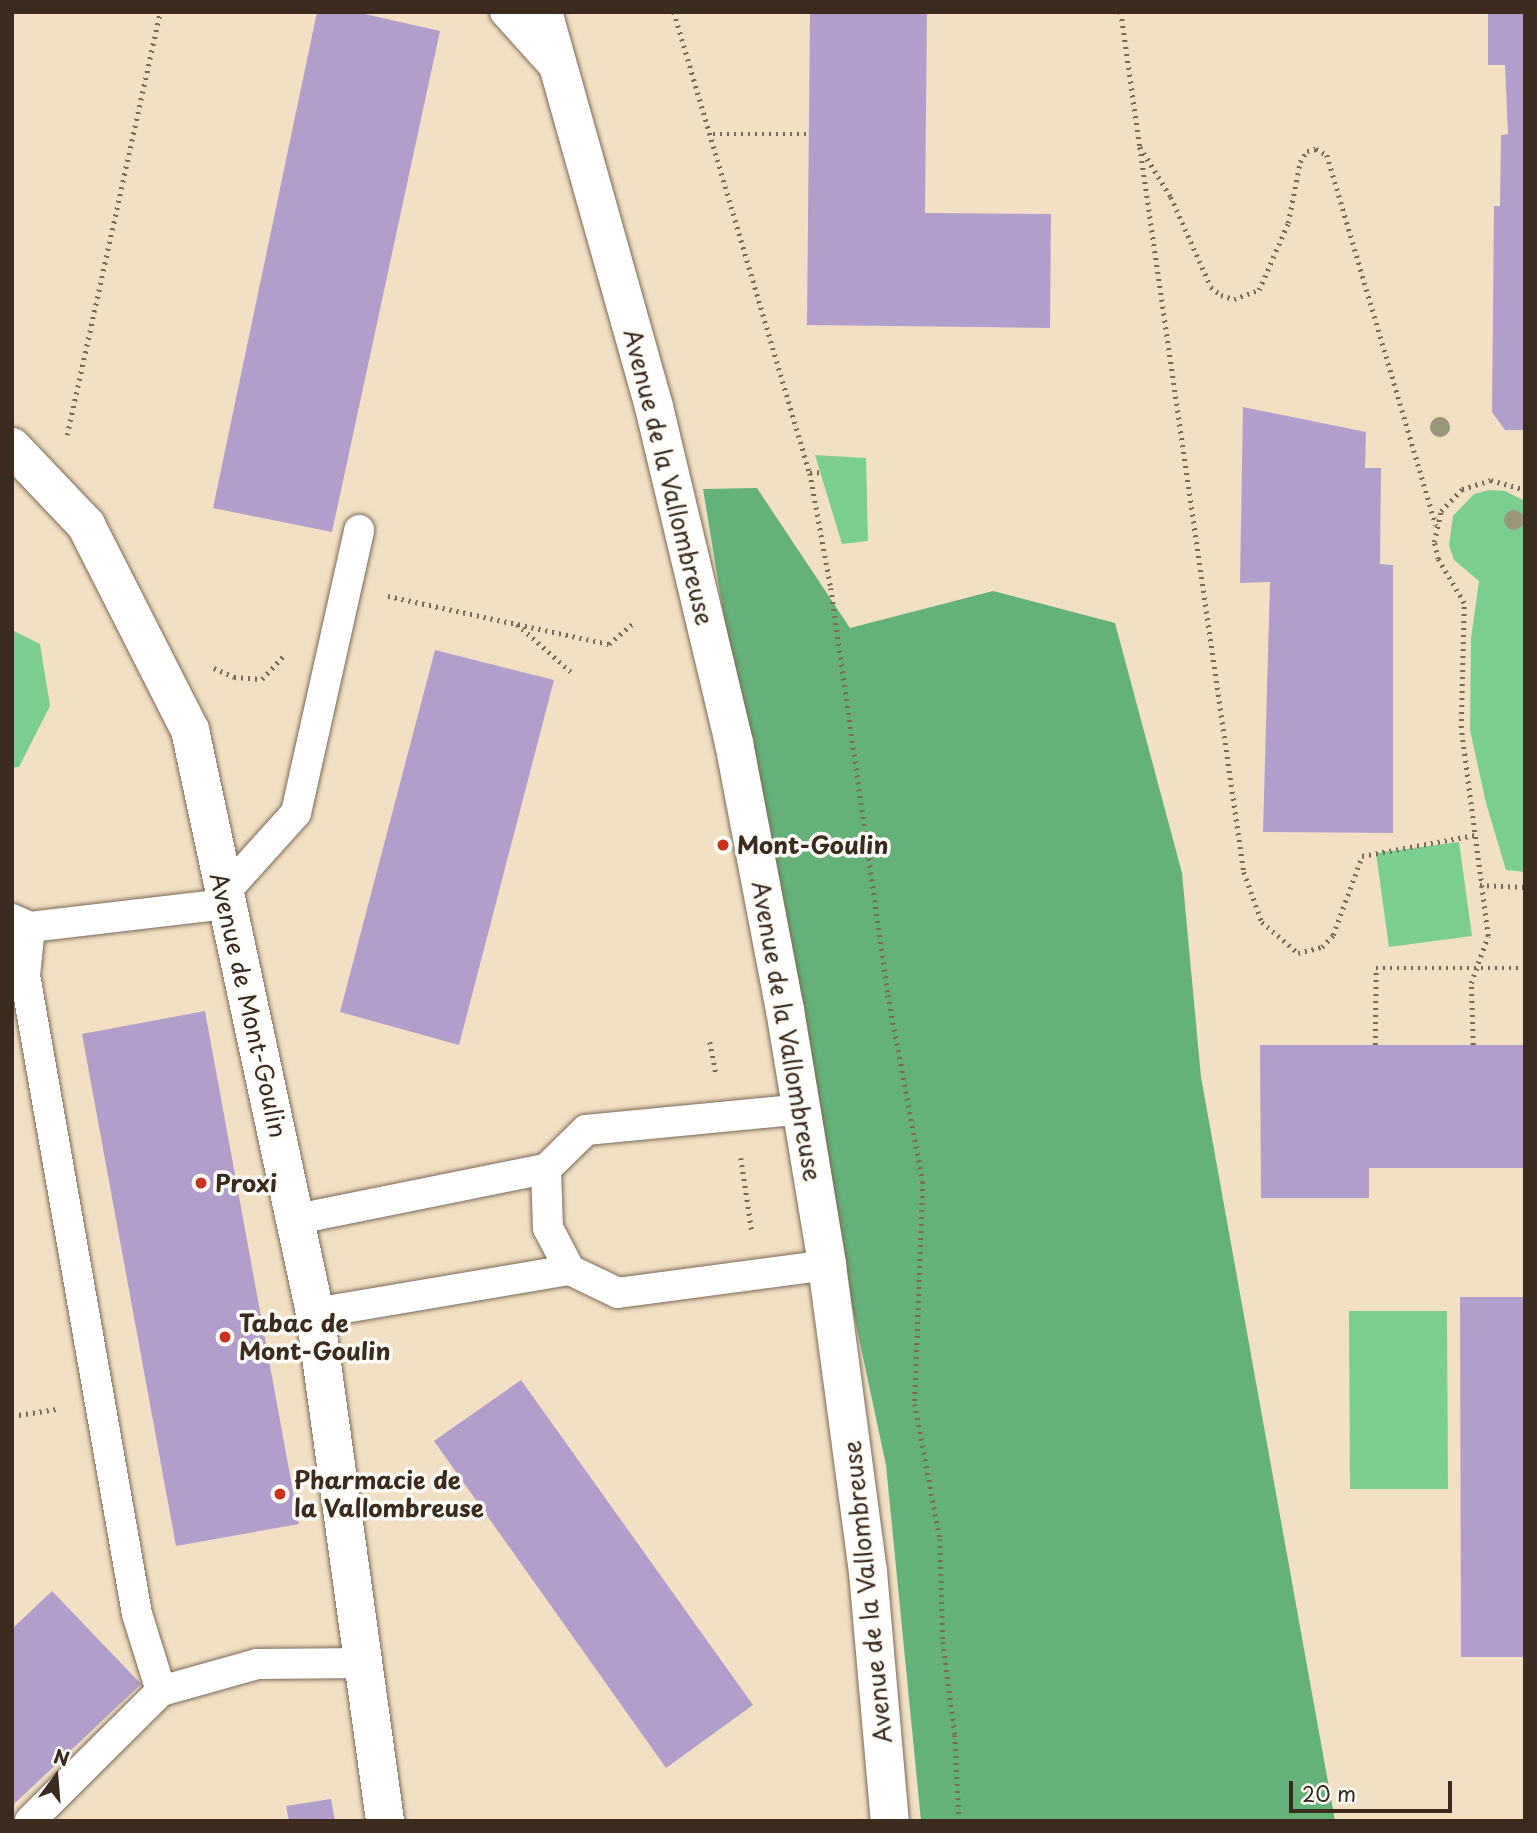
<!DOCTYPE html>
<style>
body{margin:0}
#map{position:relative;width:1537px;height:1833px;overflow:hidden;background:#f2e0c4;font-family:"Playpen Sans",sans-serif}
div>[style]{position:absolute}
.green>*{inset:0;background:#7cce8f}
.forest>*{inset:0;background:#65b17a}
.building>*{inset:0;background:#b29eca}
.path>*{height:4.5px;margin-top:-2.25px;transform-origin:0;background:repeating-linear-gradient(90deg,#7b6a58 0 2px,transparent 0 7px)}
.roads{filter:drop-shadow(0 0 2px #7b6a58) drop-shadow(0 0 2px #7b6a58)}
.service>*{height:30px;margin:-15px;padding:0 15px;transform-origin:15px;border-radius:15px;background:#fff}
.minor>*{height:38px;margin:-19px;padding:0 19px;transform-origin:19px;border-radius:19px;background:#fff}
.trees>*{width:20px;height:20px;margin:-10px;border-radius:50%;background:#98977b}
.dots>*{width:19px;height:19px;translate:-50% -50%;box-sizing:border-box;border:4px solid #fdfcf7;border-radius:50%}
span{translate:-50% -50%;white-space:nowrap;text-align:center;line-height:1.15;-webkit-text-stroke:7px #fdfcf7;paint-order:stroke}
.street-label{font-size:24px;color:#3b2a1e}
.poi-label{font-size:24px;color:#3b2a1e;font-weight:700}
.left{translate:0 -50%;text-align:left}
.frame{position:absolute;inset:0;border:14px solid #3b2a1e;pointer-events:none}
.north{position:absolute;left:21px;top:1742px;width:70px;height:70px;-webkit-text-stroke:5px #fdfcf7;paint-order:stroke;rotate:16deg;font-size:19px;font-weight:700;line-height:28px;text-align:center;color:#3b2a1e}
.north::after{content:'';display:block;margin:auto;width:24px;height:32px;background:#3b2a1e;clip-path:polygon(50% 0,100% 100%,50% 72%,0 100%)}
.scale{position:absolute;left:1289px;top:1781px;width:163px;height:32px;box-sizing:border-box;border:4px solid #3b2a1e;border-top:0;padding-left:9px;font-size:21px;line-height:24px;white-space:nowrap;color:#3b2a1e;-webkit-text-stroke:5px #fdfcf7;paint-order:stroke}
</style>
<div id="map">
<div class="green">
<div style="clip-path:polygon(815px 455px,866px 458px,868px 541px,842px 544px)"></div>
<div style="clip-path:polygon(1489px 490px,1505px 491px,1525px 501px,1525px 872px,1506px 870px,1486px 803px,1470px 730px,1471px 638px,1479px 581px,1454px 560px,1449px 545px,1453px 516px,1474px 494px)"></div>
<div style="clip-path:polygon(12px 630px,40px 644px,50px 706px,19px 767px,12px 768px)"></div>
<div style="clip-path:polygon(1459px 842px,1472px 936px,1389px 947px,1376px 853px)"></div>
<div style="clip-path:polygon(1349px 1311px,1447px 1311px,1448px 1489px,1350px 1489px)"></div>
</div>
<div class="forest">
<div style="clip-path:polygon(757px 488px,850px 628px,993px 591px,1115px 623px,1182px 873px,1201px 1077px,1335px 1821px,921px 1821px,886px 1465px,787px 1001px,703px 489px)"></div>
</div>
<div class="building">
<div style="clip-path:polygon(317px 12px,356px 12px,440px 31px,332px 532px,213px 508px)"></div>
<div style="clip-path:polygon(810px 12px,927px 12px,925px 213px,1051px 214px,1050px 328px,807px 325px)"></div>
<div style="clip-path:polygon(1488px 12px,1525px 12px,1525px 430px,1505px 430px,1492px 412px,1494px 206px,1500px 206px,1501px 135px,1508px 134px,1505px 65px,1488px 65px)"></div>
<div style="clip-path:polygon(1243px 407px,1366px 432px,1365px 468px,1381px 468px,1380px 564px,1393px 565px,1393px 833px,1263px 832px,1270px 582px,1240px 583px)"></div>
<div style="clip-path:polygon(435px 650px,554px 680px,459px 1045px,340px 1012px)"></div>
<div style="clip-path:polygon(205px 1011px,299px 1524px,176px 1546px,82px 1034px)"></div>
<div style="clip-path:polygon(1260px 1045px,1525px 1045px,1525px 1168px,1369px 1168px,1369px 1198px,1261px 1198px)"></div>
<div style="clip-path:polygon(1460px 1297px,1525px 1297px,1525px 1657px,1461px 1657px)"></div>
<div style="clip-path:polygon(521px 1380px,753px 1705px,666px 1768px,434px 1441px)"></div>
<div style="clip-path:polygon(52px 1591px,141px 1684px,12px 1806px,12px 1629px)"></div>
<div style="clip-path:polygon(331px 1799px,335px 1821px,289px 1821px,286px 1806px)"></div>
</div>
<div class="path">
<div style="left:12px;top:12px;width:9px"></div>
<div style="left:674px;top:12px;width:481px;rotate:73.6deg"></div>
<div style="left:810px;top:473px;width:11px;rotate:-5deg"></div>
<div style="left:1121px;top:12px;width:136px;rotate:82deg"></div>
<div style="left:1140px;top:147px;width:59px;rotate:58.2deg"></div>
<div style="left:1171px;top:197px;width:98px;rotate:66deg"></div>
<div style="left:1211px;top:287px;width:13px;rotate:39deg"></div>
<div style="left:1221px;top:295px;width:14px;rotate:17deg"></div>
<div style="left:1234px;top:299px;width:27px;rotate:-20deg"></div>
<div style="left:1259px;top:290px;width:73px;rotate:-66.6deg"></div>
<div style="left:1288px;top:223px;width:62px;rotate:-78.9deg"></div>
<div style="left:1300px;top:162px;width:13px;rotate:-58deg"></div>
<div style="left:1307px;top:151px;width:9px;rotate:-13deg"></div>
<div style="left:1316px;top:149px;width:13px;rotate:29deg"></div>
<div style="left:1327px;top:155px;width:386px;rotate:73.6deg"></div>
<div style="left:713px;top:134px;width:96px"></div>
<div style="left:1140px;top:147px;width:732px;rotate:81.84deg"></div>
<div style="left:1244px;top:872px;width:53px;rotate:70.2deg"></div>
<div style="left:1262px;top:922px;width:48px;rotate:40.7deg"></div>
<div style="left:1298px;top:953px;width:25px;rotate:-14deg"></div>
<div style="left:1322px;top:947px;width:16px;rotate:-47deg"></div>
<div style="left:1333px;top:935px;width:84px;rotate:-69.8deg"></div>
<div style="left:1362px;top:856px;width:115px;rotate:-10.5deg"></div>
<div style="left:67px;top:435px;width:433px;rotate:-77.6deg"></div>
<div style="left:810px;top:473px;width:117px;rotate:79.7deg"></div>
<div style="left:831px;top:588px;width:411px;rotate:82deg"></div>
<div style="left:888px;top:995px;width:190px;rotate:79.4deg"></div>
<div style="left:923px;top:1182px;width:222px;rotate:92.1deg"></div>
<div style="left:915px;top:1404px;width:137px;rotate:79.5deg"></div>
<div style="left:940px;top:1539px;width:103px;rotate:88.3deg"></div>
<div style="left:943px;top:1642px;width:94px;rotate:82.6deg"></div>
<div style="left:955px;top:1735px;width:86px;rotate:87.3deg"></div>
<div style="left:388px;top:596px;width:226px;rotate:12.3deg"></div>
<div style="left:609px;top:644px;width:33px;rotate:-41deg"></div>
<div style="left:517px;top:624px;width:72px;rotate:41.6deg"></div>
<div style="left:214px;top:668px;width:22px;rotate:24deg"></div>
<div style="left:234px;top:677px;width:28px;rotate:4deg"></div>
<div style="left:262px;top:679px;width:35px;rotate:-47deg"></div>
<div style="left:1480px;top:885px;width:45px;rotate:2.5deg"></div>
<div style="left:710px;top:1042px;width:32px;rotate:79deg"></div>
<div style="left:1375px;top:1045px;width:77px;rotate:-89.3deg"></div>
<div style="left:1376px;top:968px;width:149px"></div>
<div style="left:1473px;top:1045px;width:62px;rotate:-91.8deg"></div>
<div style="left:1471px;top:983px;width:50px;rotate:-70.1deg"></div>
<div style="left:1488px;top:936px;width:210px;rotate:-97.4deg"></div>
<div style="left:1461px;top:728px;width:125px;rotate:-88.6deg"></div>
<div style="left:1464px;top:603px;width:51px;rotate:-120.6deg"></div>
<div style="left:1438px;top:559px;width:17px;rotate:-103deg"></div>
<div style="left:1434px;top:542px;width:32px;rotate:-77deg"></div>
<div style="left:1441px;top:511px;width:30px;rotate:-46deg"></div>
<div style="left:1462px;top:489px;width:30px;rotate:-17deg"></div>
<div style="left:1491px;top:480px;width:35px;rotate:16deg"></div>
<div style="left:741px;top:1158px;width:75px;rotate:81.5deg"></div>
<div style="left:12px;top:1416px;width:45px;rotate:-9deg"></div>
</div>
<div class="roads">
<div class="service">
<div style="left:505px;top:12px;width:81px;rotate:48deg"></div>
<div style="left:223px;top:894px;width:109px;rotate:-48deg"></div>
<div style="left:296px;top:813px;width:290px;rotate:-77.4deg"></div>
<div style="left:12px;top:919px;width:20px;rotate:24deg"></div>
<div style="left:30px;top:927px;width:197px;rotate:-6.7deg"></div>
<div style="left:30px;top:927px;width:48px;rotate:95.9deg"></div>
<div style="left:25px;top:975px;width:649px;rotate:80.06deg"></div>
<div style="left:137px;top:1614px;width:81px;rotate:72.7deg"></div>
<div style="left:804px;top:1109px;width:219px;rotate:174.5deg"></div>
<div style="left:586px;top:1130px;width:56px;rotate:135.7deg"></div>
<div style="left:546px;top:1169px;width:59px;rotate:88.1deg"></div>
<div style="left:548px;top:1228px;width:47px;rotate:62.4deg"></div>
<div style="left:570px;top:1270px;width:53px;rotate:25.6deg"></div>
<div style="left:618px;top:1293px;width:211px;rotate:-7.6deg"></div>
<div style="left:297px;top:1219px;width:254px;rotate:-11.4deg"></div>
<div style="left:315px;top:1313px;width:259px;rotate:-9.6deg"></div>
<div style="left:30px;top:1821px;width:185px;rotate:-44.8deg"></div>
<div style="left:161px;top:1691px;width:100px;rotate:-15.7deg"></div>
<div style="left:257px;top:1664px;width:109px;rotate:-0.5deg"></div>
</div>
<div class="minor">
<div style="left:543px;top:12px;width:410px;rotate:74.3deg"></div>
<div style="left:654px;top:407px;width:345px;rotate:76.6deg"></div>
<div style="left:734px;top:743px;width:272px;rotate:79.2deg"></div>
<div style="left:785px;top:1010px;width:258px;rotate:80.6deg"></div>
<div style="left:827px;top:1265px;width:310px;rotate:82.4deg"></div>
<div style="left:868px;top:1572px;width:250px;rotate:85deg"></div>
<div style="left:12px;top:447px;width:108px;rotate:46.5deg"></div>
<div style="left:86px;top:525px;width:230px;rotate:63.1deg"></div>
<div style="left:190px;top:730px;width:596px;rotate:77.9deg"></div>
<div style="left:315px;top:1313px;width:513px;rotate:82.15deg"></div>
</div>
</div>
<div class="trees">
<div style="left:1440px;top:427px"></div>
<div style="left:1514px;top:520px"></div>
</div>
<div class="dots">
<div style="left:723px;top:845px;background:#c8321e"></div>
<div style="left:201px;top:1183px;background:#c8321e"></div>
<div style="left:225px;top:1337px;background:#c8321e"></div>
<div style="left:280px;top:1494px;background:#c8321e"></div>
</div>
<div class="street-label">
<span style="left:669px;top:477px;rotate:76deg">Avenue de la Vallombreuse</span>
<span style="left:249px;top:1005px;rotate:77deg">Avenue de Mont-Goulin</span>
<span style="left:787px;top:1031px;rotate:80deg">Avenue de la Vallombreuse</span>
<span style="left:867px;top:1592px;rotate:-96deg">Avenue de la Vallombreuse</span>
</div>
<div class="poi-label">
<span class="left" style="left:737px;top:845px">Mont-Goulin</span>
<span class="left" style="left:215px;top:1183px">Proxi</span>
<span class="left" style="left:239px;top:1337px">Tabac de<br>Mont-Goulin</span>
<span class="left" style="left:294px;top:1494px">Pharmacie de<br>la Vallombreuse</span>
</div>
<div class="frame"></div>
<div class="north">N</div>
<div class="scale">20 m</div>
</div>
